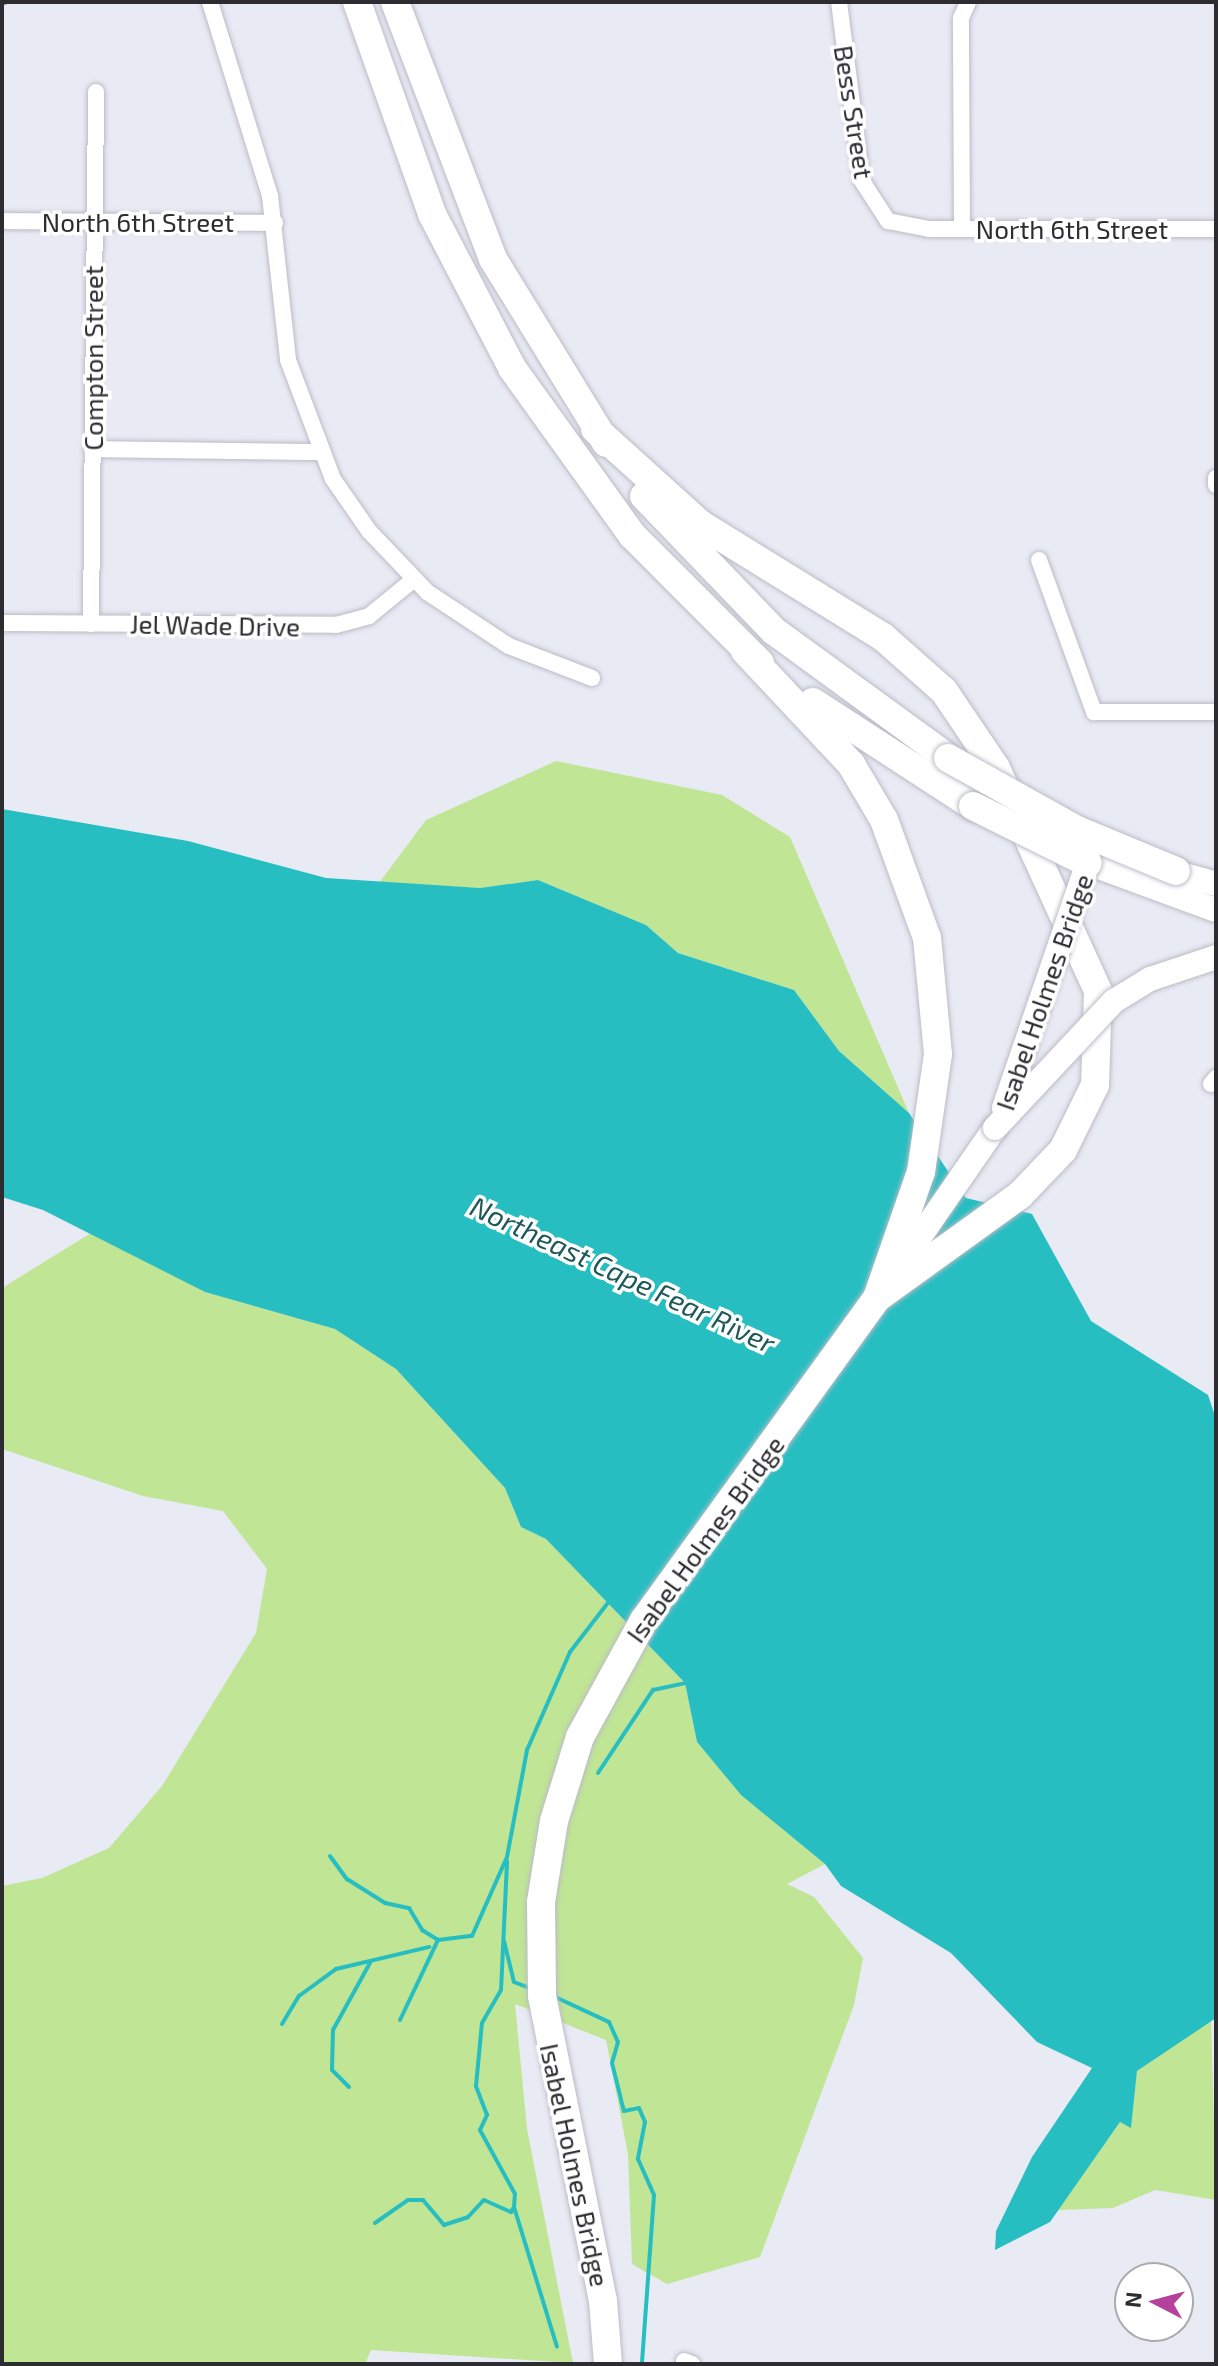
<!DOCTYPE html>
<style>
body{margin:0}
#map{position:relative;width:1218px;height:2366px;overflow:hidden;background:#e8eaf4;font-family:"Exo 2",sans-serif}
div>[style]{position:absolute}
.green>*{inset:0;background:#c0e595}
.water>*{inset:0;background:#27bec2}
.stream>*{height:4px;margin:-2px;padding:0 2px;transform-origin:2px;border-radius:2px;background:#27bec2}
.roads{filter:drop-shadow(0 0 2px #babcc6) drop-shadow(0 0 2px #babcc6)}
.street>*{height:16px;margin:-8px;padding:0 8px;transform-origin:8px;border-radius:8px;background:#fff}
.primary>*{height:24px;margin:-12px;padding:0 12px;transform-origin:12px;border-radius:12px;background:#fff}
.highway>*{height:28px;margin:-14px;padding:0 14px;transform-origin:14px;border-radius:14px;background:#fff}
.rail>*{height:4px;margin-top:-2px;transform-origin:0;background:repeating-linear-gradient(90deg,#48484d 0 10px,transparent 0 20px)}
.bridges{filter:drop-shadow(0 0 2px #babcc6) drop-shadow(0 0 2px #babcc6)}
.primary-bridge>*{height:24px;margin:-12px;padding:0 12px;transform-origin:12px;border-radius:12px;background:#fff}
.highway-bridge>*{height:28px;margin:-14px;padding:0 14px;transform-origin:14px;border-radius:14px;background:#fff}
span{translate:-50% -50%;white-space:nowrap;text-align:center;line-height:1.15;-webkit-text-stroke:7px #fff;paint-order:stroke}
.street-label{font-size:26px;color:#2d2d31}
.water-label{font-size:28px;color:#1e5859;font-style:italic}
.frame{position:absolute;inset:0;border:4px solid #2d2d31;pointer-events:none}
.north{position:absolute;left:1114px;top:2262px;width:80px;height:80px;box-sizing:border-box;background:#fff;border:2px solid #ababad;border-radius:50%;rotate:276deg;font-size:22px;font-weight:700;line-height:32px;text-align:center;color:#2d2d31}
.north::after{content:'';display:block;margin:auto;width:28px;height:36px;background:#b4429d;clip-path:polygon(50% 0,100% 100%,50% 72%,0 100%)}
</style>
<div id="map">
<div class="green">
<div style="clip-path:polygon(556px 761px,722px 795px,790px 837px,909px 1113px,839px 1051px,794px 990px,678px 953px,646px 925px,538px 880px,480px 888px,379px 883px,426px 820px)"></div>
<div style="clip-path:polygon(91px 1233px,205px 1292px,335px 1329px,396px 1369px,505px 1488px,521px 1527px,546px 1539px,685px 1683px,697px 1742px,741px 1795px,825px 1864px,787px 1884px,814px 1897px,863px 1958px,854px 2005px,760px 2257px,667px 2284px,632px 2264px,628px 2154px,606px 2040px,515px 2004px,527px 2129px,573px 2363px,371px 2350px,365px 2364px,2px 2364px,2px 1886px,42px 1878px,109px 1848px,162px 1786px,256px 1633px,267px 1569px,223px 1511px,143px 1496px,2px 1449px,2px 1288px)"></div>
<div style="clip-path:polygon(1211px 2018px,1216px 2200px,1155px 2190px,1113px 2208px,1058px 2210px,1120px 2122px,1131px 2127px,1137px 2071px)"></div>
</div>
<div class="water">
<div style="clip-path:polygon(2px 809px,188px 841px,326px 878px,480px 888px,538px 880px,646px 925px,678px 953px,794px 990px,839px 1051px,909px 1113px,966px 1198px,1032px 1214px,1091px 1321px,1208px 1395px,1216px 1419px,1216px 2018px,1137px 2071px,1131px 2128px,1120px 2122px,1050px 2222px,995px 2250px,996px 2231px,1032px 2157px,1092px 2068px,1037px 2042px,951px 1953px,841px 1886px,825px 1864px,741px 1795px,697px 1742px,685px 1683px,546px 1539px,521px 1527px,505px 1488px,396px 1369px,335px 1329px,205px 1292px,43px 1210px,2px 1197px)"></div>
</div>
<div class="stream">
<div style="left:598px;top:1773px;width:100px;rotate:-56.5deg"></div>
<div style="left:653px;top:1690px;width:33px;rotate:-12deg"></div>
<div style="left:330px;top:1856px;width:29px;rotate:54deg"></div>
<div style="left:347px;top:1879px;width:45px;rotate:32.3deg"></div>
<div style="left:385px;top:1903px;width:25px;rotate:12deg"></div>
<div style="left:409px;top:1908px;width:26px;rotate:59deg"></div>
<div style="left:422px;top:1930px;width:19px;rotate:32deg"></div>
<div style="left:438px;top:1940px;width:34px;rotate:-7deg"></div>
<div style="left:472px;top:1936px;width:86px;rotate:-66.1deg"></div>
<div style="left:507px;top:1857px;width:109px;rotate:-79.4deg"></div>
<div style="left:527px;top:1750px;width:107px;rotate:-66.3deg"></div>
<div style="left:570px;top:1652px;width:66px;rotate:-52.4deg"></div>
<div style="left:504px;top:1941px;width:42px;rotate:76.3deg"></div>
<div style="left:514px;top:1982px;width:17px;rotate:21deg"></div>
<div style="left:553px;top:1996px;width:62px;rotate:24.9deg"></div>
<div style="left:609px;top:2022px;width:22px;rotate:66deg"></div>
<div style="left:618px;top:2042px;width:22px;rotate:106deg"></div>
<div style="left:612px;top:2063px;width:38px;rotate:76deg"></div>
<div style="left:621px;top:2100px;width:11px;rotate:75deg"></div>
<div style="left:624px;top:2111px;width:15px;rotate:-11deg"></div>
<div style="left:639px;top:2108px;width:15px;rotate:67deg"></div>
<div style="left:645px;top:2122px;width:38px;rotate:101deg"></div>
<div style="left:638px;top:2159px;width:39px;rotate:66deg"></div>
<div style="left:654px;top:2195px;width:169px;rotate:94.1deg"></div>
<div style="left:400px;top:2020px;width:89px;rotate:-64.6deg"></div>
<div style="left:282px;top:2024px;width:33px;rotate:-59deg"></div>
<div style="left:299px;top:1996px;width:46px;rotate:-36.1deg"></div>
<div style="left:336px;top:1969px;width:96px;rotate:-13.3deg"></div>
<div style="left:349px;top:2087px;width:24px;rotate:-135deg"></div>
<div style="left:332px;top:2070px;width:40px;rotate:-88.6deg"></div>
<div style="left:333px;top:2030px;width:77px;rotate:-61.1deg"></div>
<div style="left:514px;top:2207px;width:146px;rotate:72.9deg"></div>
<div style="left:375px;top:2223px;width:40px;rotate:-34.9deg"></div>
<div style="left:408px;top:2200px;width:15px"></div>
<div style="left:423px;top:2200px;width:33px;rotate:50deg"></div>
<div style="left:444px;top:2225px;width:25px;rotate:-18deg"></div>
<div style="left:468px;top:2217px;width:23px;rotate:-47deg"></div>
<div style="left:484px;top:2200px;width:30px;rotate:24deg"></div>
<div style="left:511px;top:2212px;width:6px;rotate:-59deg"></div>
<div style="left:514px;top:2207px;width:13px;rotate:-86deg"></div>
<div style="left:515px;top:2194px;width:73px;rotate:-118.7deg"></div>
<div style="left:480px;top:2130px;width:17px;rotate:-65deg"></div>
<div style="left:487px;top:2115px;width:31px;rotate:-111deg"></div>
<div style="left:476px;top:2086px;width:63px;rotate:-84.6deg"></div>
<div style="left:482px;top:2023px;width:38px;rotate:-60deg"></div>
<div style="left:501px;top:1990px;width:129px;rotate:-87.3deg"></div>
</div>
<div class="roads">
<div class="street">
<div style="left:210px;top:2px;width:203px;rotate:72.8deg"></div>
<div style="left:270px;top:196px;width:165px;rotate:83.7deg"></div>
<div style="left:288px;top:360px;width:127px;rotate:69.3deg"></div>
<div style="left:333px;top:479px;width:63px;rotate:55.3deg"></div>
<div style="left:369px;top:531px;width:84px;rotate:46.4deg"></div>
<div style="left:427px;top:592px;width:98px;rotate:33.4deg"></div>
<div style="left:509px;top:646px;width:89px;rotate:21.1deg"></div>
<div style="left:839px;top:2px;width:180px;rotate:82.7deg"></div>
<div style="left:862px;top:181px;width:48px;rotate:57deg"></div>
<div style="left:888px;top:221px;width:42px;rotate:11deg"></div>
<div style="left:929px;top:229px;width:287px"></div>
<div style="left:2px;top:221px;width:273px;rotate:0.4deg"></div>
<div style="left:962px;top:229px;width:211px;rotate:-90.3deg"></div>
<div style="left:961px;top:18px;width:17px;rotate:-66deg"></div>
<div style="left:92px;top:449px;width:228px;rotate:0.8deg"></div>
<div style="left:1216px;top:478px;width:7px;rotate:90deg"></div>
<div style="left:1039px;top:560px;width:162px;rotate:70.1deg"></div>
<div style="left:1094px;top:712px;width:122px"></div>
<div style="left:2px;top:623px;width:334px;rotate:0.3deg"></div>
<div style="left:336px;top:625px;width:34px;rotate:-15deg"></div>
<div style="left:369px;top:616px;width:57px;rotate:-39.3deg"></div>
<div style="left:91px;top:624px;width:532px;rotate:-89.46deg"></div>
<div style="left:1211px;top:1084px;width:8px;rotate:-50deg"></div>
<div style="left:684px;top:2361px;width:9px;rotate:21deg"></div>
</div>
<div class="primary">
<div style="left:1088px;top:863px;width:136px;rotate:20.2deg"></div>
<div style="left:1160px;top:868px;width:58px;rotate:15.9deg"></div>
<div style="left:888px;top:1283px;width:188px;rotate:-55.4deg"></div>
</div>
<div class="highway">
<div style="left:357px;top:2px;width:225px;rotate:70.5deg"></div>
<div style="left:432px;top:214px;width:174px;rotate:62.5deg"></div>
<div style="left:512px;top:368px;width:206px;rotate:54.3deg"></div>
<div style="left:632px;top:535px;width:181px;rotate:45deg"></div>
<div style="left:395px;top:2px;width:275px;rotate:69.1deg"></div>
<div style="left:493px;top:259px;width:216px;rotate:58.4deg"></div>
<div style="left:595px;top:429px;width:142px;rotate:42.1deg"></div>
<div style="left:700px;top:524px;width:215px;rotate:31.7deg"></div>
<div style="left:883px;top:637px;width:81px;rotate:41.5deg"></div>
<div style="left:944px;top:691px;width:93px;rotate:56deg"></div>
<div style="left:996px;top:768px;width:245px;rotate:65.4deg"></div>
<div style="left:1098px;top:991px;width:94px;rotate:91.8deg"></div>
<div style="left:1095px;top:1085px;width:72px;rotate:116.2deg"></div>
<div style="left:1063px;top:1150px;width:62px;rotate:133.7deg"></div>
<div style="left:1020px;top:1195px;width:176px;rotate:144.2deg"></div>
<div style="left:644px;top:496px;width:187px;rotate:46.1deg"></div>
<div style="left:774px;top:631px;width:215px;rotate:36.1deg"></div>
<div style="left:813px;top:702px;width:191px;rotate:33deg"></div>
<div style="left:608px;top:2364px;width:63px;rotate:-94.5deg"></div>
<div style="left:603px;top:2301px;width:311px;rotate:-101.3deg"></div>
<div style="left:542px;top:1996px;width:94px;rotate:-90.6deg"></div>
<div style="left:541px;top:1902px;width:82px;rotate:-80.9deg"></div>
<div style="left:554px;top:1821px;width:88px;rotate:-72.8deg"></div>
<div style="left:580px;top:1737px;width:133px;rotate:-61.3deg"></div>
<div style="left:644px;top:1620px;width:397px;rotate:-54.1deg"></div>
<div style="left:877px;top:1298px;width:133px;rotate:-70.8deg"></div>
<div style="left:921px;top:1172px;width:119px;rotate:-81.8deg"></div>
<div style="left:938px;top:1054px;width:117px;rotate:-95.4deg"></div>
<div style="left:927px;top:938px;width:126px;rotate:-110deg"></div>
<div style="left:884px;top:820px;width:65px;rotate:-120.5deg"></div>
<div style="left:851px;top:764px;width:155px;rotate:-133.2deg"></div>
</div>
</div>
<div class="rail">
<div style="left:2px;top:3px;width:5px;rotate:-11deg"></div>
</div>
<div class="bridges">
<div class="primary-bridge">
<div style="left:1004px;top:1108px;width:259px;rotate:-71.1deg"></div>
<div style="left:995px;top:1128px;width:174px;rotate:-46.9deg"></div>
<div style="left:1114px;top:1001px;width:42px;rotate:-31.4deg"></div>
<div style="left:1150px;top:979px;width:70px;rotate:-18.4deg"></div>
</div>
<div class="highway-bridge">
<div style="left:948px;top:758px;width:148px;rotate:29.2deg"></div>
<div style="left:1077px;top:830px;width:107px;rotate:22.5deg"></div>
<div style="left:973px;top:806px;width:128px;rotate:26.4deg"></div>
</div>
</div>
<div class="street-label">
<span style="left:854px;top:112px;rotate:81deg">Bess Street</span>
<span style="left:138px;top:222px">North 6th Street</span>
<span style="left:1072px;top:229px">North 6th Street</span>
<span style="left:93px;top:358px;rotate:-90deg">Compton Street</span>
<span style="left:215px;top:625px;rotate:1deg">Jel Wade Drive</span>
<span style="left:1044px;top:992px;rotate:-71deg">Isabel Holmes Bridge</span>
<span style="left:705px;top:1539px;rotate:-54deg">Isabel Holmes Bridge</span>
<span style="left:575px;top:2165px;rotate:78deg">Isabel Holmes Bridge</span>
</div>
<div class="water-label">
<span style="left:623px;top:1274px;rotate:25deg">Northeast Cape Fear River</span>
</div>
<div class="frame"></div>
<div class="north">N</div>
</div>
